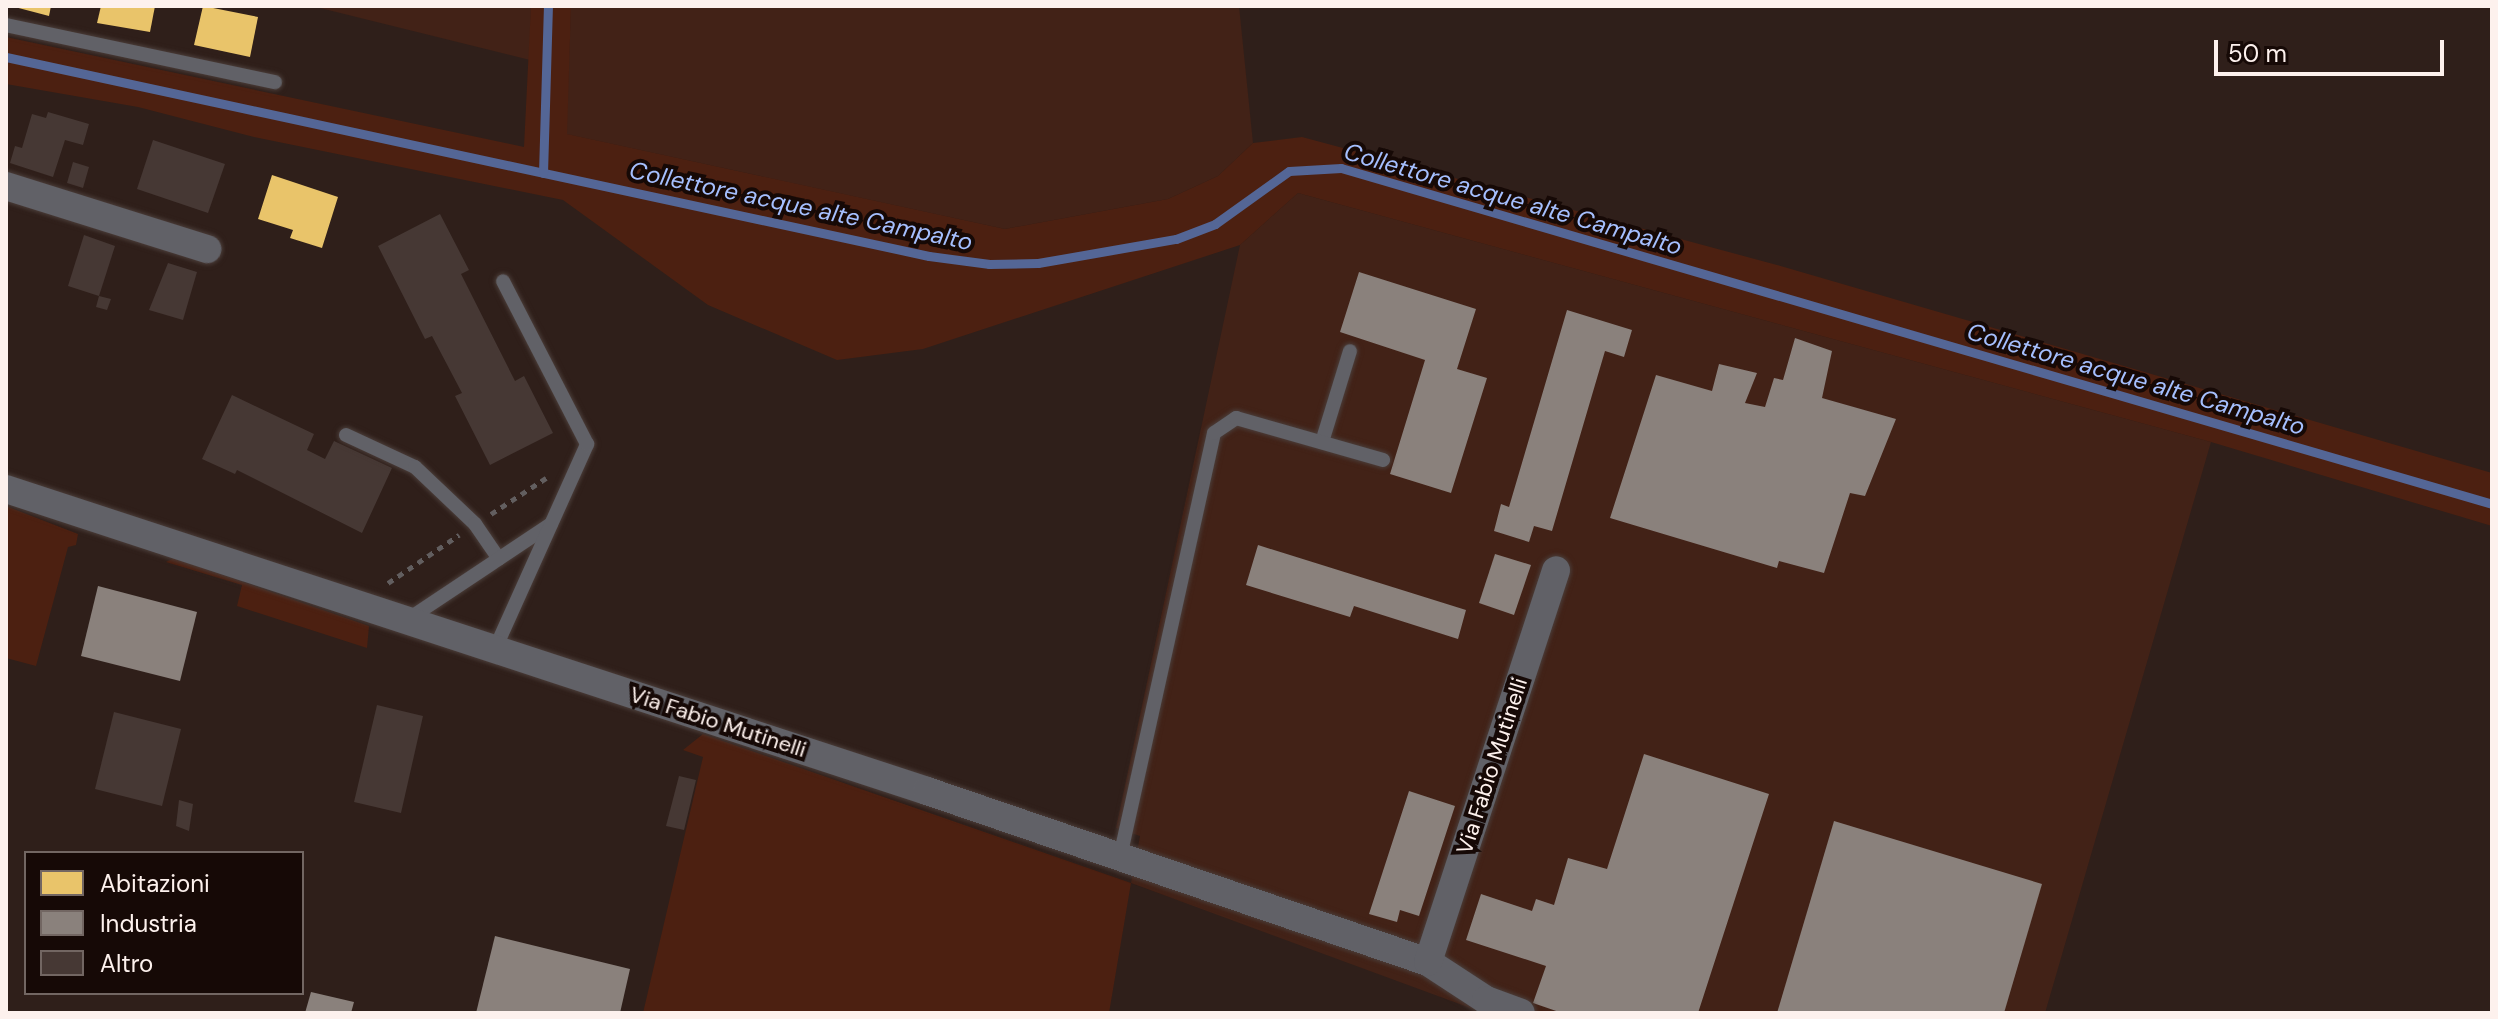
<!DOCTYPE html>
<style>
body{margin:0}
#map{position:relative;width:2498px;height:1019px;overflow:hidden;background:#2f1f1a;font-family:"DM Sans",sans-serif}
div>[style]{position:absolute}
.built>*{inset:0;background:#422217}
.green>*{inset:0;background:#4c2011}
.homes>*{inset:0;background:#e9c46a}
.industry>*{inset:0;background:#8a817c}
.stream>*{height:9px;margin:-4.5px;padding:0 4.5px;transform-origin:4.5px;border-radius:4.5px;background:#546696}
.building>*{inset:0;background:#463834}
.path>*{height:5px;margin-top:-2.5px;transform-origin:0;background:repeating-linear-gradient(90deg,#625e5f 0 6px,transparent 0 12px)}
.roads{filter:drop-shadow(0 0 2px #4a3d39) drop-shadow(0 0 2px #4a3d39)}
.lane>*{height:14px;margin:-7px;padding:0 7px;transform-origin:7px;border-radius:7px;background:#616167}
.street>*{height:28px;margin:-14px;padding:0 14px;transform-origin:14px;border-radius:14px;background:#616167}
span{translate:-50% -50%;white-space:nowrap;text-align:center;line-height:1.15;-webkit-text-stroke:8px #160906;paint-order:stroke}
.street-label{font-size:22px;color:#fdf1ed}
.water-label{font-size:24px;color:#a5bffe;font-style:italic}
.frame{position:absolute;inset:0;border:8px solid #fdf1ed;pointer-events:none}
.legend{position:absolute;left:24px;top:851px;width:280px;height:144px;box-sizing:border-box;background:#160906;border:2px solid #726662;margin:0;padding:10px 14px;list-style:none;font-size:24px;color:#fdf1ed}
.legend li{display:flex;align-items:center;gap:16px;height:40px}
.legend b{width:40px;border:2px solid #726662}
.scale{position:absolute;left:2214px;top:40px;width:230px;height:36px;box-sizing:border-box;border:4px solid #fdf1ed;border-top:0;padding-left:10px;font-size:24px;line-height:28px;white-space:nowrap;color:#fdf1ed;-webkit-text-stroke:6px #160906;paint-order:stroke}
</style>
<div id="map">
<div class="built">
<div style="clip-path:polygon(312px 6px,531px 6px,530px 60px)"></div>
<div style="clip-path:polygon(571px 6px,1239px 6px,1253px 143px,1218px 176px,1168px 199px,1005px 229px,566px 134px)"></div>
<div style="clip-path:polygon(1298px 193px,2211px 442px,2045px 1013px,1484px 1013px,1131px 883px,1140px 836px,1116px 828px,1240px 245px)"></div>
</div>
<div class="green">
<div style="clip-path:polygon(531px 6px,571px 6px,567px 134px,1005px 229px,1168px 199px,1218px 176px,1253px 143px,1302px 137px,1777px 265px,2492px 473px,2492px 526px,2211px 442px,1298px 193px,1240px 245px,923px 349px,837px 360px,708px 305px,563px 200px,254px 137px,138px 107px,6px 84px,6px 37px,524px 147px)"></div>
<div style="clip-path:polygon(6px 506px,78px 534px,76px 545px,68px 547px,36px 666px,6px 658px)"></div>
<div style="clip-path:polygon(174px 558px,369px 626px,367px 648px,237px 606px,242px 585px,166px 562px)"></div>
<div style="clip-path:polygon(703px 734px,1131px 883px,1109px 1013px,643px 1013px,703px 757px,683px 750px)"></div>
</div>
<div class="homes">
<div style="clip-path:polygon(11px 6px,51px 6px,49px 16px)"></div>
<div style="clip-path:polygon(101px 6px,155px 6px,150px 32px,97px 23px)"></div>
<div style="clip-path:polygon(203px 6px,258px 17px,250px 57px,194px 45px)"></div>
<div style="clip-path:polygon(272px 175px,338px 197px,322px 248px,290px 238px,293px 230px,258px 219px)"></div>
</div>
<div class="industry">
<div style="clip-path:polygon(1359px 272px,1476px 309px,1457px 369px,1487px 378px,1451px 493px,1390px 474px,1425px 360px,1340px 332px)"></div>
<div style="clip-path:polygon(1567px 310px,1632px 330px,1624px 357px,1605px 351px,1552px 531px,1534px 526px,1529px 542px,1494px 531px,1501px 504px,1509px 507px)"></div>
<div style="clip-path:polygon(1795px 338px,1832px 351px,1822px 398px,1896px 419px,1865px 496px,1850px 493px,1824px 573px,1779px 561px,1777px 568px,1610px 518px,1656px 375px,1712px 391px,1719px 364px,1757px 373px,1745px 403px,1765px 407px,1774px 378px,1783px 380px)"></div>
<div style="clip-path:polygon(1258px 545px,1466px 610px,1458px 639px,1354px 606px,1350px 617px,1246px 585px)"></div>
<div style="clip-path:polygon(1495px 554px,1531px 565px,1514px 615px,1479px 603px)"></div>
<div style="clip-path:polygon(98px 586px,197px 612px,180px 681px,81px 656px)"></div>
<div style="clip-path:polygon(1644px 754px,1769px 794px,1698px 1013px,1562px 1013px,1533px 1003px,1546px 966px,1466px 940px,1481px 894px,1532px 911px,1536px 899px,1554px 905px,1568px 858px,1607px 869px)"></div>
<div style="clip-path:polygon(1409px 791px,1455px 806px,1419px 916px,1400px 910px,1397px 922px,1369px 914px)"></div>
<div style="clip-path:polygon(1834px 821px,2042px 884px,2004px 1013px,1777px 1013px)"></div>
<div style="clip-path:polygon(495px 936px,630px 969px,620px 1013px,476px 1013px)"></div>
<div style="clip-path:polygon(311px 992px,354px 1002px,351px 1013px,305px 1013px)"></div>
</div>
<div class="stream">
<div style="left:6px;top:57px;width:944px;rotate:12.17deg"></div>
<div style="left:929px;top:256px;width:61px;rotate:7.6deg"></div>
<div style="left:989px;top:264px;width:49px;rotate:-1.2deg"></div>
<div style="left:1038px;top:263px;width:140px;rotate:-9.9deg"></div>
<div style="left:1176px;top:239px;width:42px;rotate:-21deg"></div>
<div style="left:1215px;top:224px;width:91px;rotate:-35.6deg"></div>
<div style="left:1289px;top:171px;width:52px;rotate:-3.3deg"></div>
<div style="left:1341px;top:168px;width:1199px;rotate:16.27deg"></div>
<div style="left:543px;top:173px;width:167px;rotate:-88.3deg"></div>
</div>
<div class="building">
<div style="clip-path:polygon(48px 112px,89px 124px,83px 145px,65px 140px,53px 177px,10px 163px,15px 146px,22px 148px,32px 114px,46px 118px)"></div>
<div style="clip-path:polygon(153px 140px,225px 164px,208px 213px,137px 189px)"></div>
<div style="clip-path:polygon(73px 162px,89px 167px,83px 188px,67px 183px)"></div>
<div style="clip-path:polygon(440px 214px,469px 270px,461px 274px,515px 381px,524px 376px,553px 433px,490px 465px,455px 396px,462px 393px,432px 336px,425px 339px,378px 246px)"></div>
<div style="clip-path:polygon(84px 235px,115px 246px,99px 296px,68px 286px)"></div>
<div style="clip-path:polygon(168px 263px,197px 272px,183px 320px,149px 310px)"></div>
<div style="clip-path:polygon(99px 296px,111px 299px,107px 310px,96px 307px)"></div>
<div style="clip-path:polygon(232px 395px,314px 434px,307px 450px,325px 459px,334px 441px,392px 468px,362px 533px,237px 470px,235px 474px,202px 459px)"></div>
<div style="clip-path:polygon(377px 705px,423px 716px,401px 813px,354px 802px)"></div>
<div style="clip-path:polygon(114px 712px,181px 729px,162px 806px,95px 789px)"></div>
<div style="clip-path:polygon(679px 776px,696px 780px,684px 830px,666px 826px)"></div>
<div style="clip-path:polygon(179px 800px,193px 804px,189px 831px,176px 826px)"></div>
</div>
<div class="path">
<div style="left:491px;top:514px;width:66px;rotate:-33.2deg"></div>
<div style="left:388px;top:583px;width:86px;rotate:-34.1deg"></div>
</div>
<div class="roads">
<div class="lane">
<div style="left:6px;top:25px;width:275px;rotate:12deg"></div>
<div style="left:346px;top:435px;width:76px;rotate:24.9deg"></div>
<div style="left:415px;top:467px;width:83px;rotate:43.5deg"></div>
<div style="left:475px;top:524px;width:42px;rotate:55.6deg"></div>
<div style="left:1322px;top:442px;width:95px;rotate:-72.9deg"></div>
<div style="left:407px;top:620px;width:173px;rotate:-33.7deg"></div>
<div style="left:495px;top:649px;width:225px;rotate:-65.8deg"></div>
<div style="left:587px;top:444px;width:183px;rotate:-117.3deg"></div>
<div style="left:1120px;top:857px;width:434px;rotate:-77.5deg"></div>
<div style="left:1214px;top:433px;width:27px;rotate:-34deg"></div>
<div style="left:1236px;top:418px;width:153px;rotate:15.9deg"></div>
</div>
<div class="street">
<div style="left:6px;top:186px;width:211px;rotate:17.4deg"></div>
<div style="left:6px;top:489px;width:969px;rotate:18.15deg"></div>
<div style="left:927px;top:791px;width:529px;rotate:18.85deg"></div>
<div style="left:1428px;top:962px;width:69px;rotate:33.2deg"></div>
<div style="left:1486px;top:1000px;width:37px;rotate:20deg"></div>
<div style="left:1428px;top:962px;width:412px;rotate:-71.9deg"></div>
</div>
</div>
<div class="street-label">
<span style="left:718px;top:722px;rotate:18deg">Via Fabio Mutinelli</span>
<span style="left:1492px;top:766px;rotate:-72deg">Via Fabio Mutinelli</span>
</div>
<div class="water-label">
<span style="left:1513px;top:199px;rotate:16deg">Collettore acque alte Campalto</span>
<span style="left:801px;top:206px;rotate:12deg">Collettore acque alte Campalto</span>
<span style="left:2136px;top:379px;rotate:16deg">Collettore acque alte Campalto</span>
</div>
<div class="frame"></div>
<ul class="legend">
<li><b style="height:22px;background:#e9c46a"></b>Abitazioni</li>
<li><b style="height:22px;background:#8a817c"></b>Industria</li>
<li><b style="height:22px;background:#463834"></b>Altro</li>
</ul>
<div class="scale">50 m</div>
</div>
